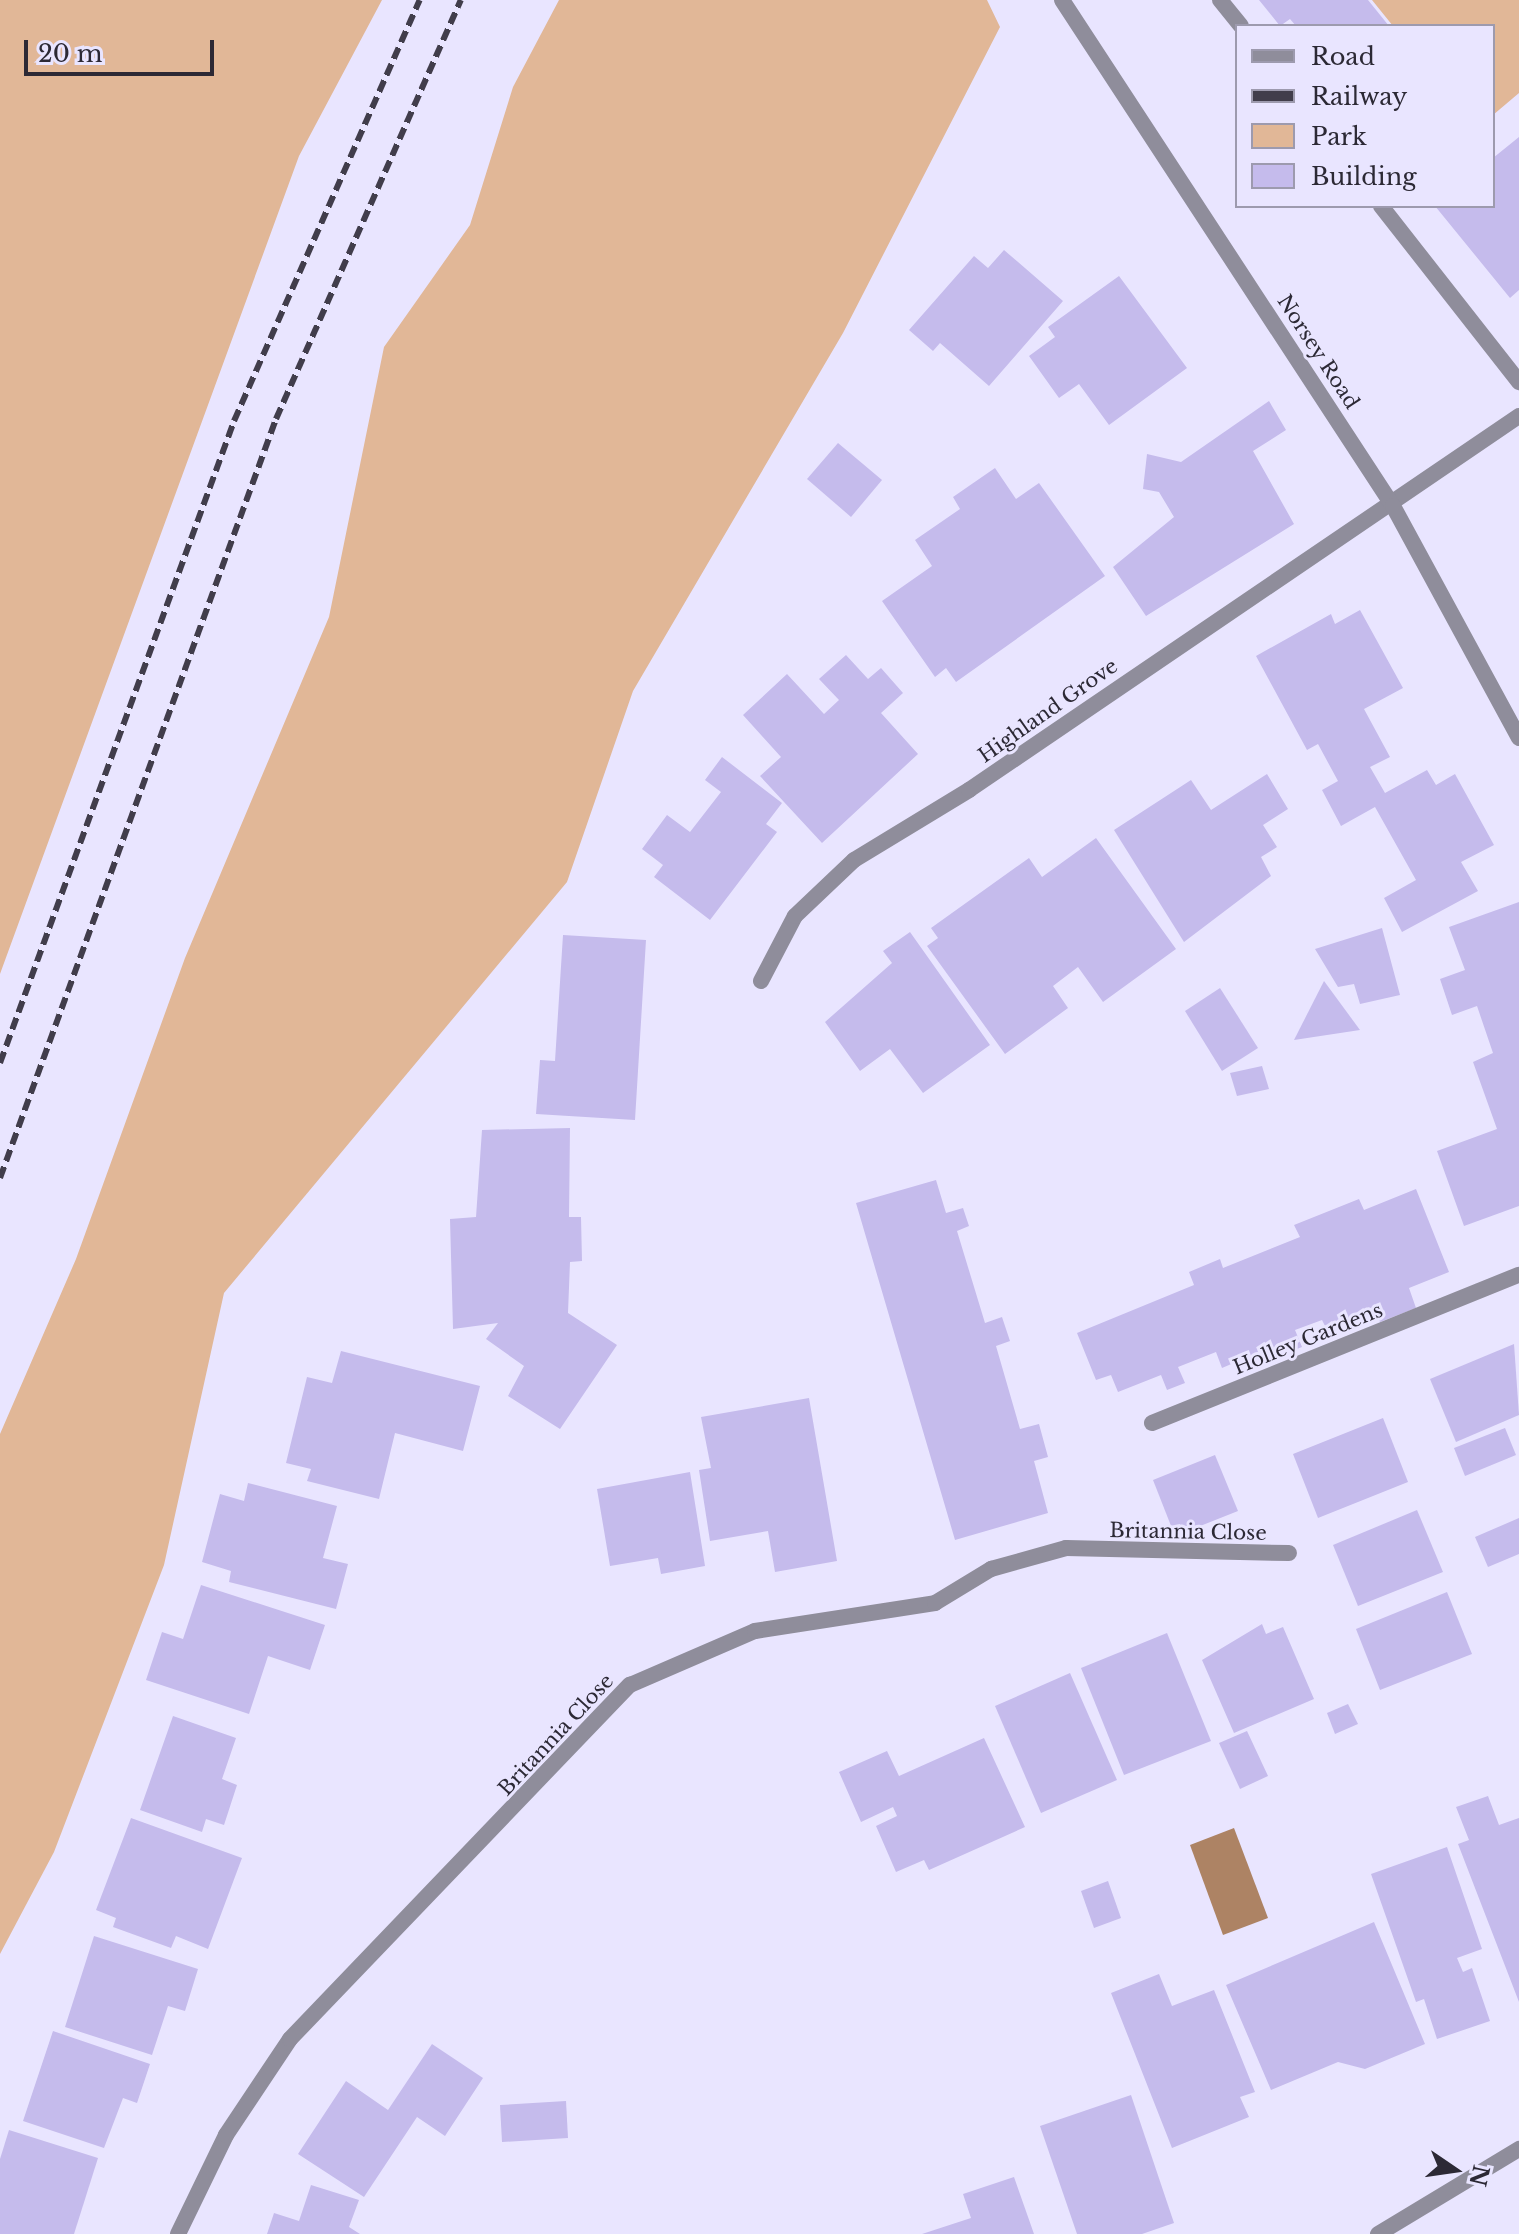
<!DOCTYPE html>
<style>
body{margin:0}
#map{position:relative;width:1519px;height:2234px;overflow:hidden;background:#e9e5ff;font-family:"Libre Baskerville",serif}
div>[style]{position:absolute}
.green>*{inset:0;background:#e1b797}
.water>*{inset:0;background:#ad8364}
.building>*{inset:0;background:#c5bbec}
.minor>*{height:16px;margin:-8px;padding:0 8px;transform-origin:8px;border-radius:8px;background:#8f8d9b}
.tertiary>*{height:16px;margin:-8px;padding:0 8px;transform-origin:8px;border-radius:8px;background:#8f8d9b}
.rail>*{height:6px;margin-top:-3px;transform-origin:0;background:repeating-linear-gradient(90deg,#413d4b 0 12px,transparent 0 18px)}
span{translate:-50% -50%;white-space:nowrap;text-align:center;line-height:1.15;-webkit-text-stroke:6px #e9e5ff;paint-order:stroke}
.street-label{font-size:20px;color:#2c2935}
.legend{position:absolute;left:1235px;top:24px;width:260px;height:184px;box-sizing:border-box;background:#e9e5ff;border:2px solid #9d9aae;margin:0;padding:10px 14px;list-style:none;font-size:24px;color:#2c2935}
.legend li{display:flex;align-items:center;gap:16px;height:40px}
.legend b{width:40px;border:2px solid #9d9aae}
.north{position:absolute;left:1415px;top:2130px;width:80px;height:80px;-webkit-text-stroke:6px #e9e5ff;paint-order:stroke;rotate:103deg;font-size:22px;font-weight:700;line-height:32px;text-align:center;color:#2c2935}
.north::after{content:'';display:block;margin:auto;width:28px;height:36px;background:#2c2935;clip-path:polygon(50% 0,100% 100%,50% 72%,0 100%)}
.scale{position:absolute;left:24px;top:40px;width:190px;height:36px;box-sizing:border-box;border:4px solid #2c2935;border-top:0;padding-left:10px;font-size:24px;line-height:28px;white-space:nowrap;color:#2c2935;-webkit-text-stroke:6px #e9e5ff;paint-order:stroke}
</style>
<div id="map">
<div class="green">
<div style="clip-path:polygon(0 0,382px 0,299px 156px,0 974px)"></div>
<div style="clip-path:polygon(559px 0,987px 0,1000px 27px,843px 333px,633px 691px,567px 882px,224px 1293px,164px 1565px,54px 1852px,0 1954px,0 1434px,76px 1259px,185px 958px,329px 617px,384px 347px,470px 225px,513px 87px)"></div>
<div style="clip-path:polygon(1372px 0,1519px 0,1519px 93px,1493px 115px,1493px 26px,1393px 26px)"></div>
</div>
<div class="water">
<div style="clip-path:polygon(1234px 1828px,1268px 1918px,1223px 1935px,1190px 1845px)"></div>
</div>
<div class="building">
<div style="clip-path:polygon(1259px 0,1368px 0,1389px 26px,1296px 26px,1290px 19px,1280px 26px)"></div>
<div style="clip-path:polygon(1519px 137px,1519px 290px,1510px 298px,1435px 206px,1493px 206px,1493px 158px)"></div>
<div style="clip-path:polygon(1004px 250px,1063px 301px,989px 386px,940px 343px,933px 351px,909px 330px,974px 256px,988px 268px)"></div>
<div style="clip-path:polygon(1119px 276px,1187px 368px,1109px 425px,1079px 384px,1059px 398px,1029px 356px,1055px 337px,1048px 327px)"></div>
<div style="clip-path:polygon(1269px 401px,1286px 430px,1253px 451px,1294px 524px,1146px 616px,1113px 567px,1174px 517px,1159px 492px,1143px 489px,1147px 454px,1181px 462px)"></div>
<div style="clip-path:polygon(838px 443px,882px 480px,851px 517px,807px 479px)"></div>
<div style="clip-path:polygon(995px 468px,1016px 499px,1039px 483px,1105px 576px,956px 682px,946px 668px,935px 677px,882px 601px,932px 566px,915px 540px,960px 509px,953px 497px)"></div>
<div style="clip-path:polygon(1360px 610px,1403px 688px,1364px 709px,1390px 757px,1370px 767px,1385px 793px,1427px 770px,1436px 785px,1455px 774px,1494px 845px,1461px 862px,1478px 891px,1402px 932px,1384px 898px,1416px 880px,1375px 807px,1341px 826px,1322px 790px,1338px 781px,1318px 744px,1307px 750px,1256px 656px,1331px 614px,1335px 624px)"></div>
<div style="clip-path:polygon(846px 655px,868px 679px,881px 668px,903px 693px,881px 713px,918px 754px,822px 843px,760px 776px,781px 757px,743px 715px,787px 674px,824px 714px,839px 700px,819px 679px)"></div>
<div style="clip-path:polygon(722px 757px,782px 803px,766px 824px,777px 832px,710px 920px,654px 877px,663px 865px,642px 849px,667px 815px,690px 832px,721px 792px,705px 780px)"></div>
<div style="clip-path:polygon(1267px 774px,1288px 809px,1263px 825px,1277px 847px,1261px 857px,1271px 876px,1184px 942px,1114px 830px,1191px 780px,1211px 810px)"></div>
<div style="clip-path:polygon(1096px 838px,1176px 949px,1103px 1002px,1078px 967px,1053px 986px,1068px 1008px,1005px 1054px,927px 946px,938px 938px,931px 928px,1029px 858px,1042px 877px)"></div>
<div style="clip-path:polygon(1519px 902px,1519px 1206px,1464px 1226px,1437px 1151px,1497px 1129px,1473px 1062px,1493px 1053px,1477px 1006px,1452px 1015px,1440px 979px,1465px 970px,1449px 927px)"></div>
<div style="clip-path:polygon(1382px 928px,1400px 995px,1360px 1004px,1354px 984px,1338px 987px,1315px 949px)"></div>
<div style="clip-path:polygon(910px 932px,990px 1045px,923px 1093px,890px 1049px,860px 1071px,825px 1022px,892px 963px,883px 951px)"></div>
<div style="clip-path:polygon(563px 935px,646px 940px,635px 1120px,536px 1114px,540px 1060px,555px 1061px)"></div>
<div style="clip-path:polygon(1324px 981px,1360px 1030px,1294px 1040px)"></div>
<div style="clip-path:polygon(1220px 988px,1258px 1048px,1222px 1071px,1185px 1011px)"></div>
<div style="clip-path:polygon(1262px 1066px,1269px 1089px,1237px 1096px,1230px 1073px)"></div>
<div style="clip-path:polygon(570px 1128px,569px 1217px,581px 1217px,582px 1261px,570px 1262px,568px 1313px,617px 1345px,560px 1429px,508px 1396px,524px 1366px,486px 1339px,498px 1323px,453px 1329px,450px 1219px,476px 1217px,482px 1130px)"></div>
<div style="clip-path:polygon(936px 1180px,946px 1213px,963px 1208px,969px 1226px,957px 1231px,985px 1323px,1002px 1317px,1010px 1341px,996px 1346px,1020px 1429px,1039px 1424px,1048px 1457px,1034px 1461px,1048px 1513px,955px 1540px,856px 1203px)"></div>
<div style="clip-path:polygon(1416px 1189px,1449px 1272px,1409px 1288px,1416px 1308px,1380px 1322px,1375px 1309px,1326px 1328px,1322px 1320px,1295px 1330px,1302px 1347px,1268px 1360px,1264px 1350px,1222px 1368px,1216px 1352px,1178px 1367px,1185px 1383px,1167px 1390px,1161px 1375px,1118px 1392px,1111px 1375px,1096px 1380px,1077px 1333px,1194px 1285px,1189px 1272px,1220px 1259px,1223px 1268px,1300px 1237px,1294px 1225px,1359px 1199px,1364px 1210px)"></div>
<div style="clip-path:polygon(1514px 1344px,1519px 1415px,1456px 1442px,1430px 1379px)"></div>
<div style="clip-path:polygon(341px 1351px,480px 1386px,463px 1451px,395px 1433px,379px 1499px,307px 1481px,311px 1469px,286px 1463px,307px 1377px,332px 1383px)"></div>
<div style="clip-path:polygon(809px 1398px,837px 1561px,775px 1572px,768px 1531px,710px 1541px,699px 1470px,711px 1468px,701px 1417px)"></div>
<div style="clip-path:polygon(1383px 1418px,1408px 1482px,1318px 1518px,1293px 1454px)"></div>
<div style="clip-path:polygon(1505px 1428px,1516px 1455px,1465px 1476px,1454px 1448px)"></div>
<div style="clip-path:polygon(1215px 1455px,1238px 1511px,1175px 1536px,1153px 1480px)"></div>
<div style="clip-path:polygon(690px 1472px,705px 1566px,661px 1574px,658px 1558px,610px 1566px,597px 1489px)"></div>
<div style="clip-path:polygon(248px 1483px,337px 1506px,323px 1558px,348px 1564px,336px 1609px,229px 1582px,231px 1571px,202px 1562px,220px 1494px,244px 1501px)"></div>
<div style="clip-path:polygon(1417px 1510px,1443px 1572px,1358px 1606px,1333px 1545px)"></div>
<div style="clip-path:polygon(1519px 1518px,1519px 1554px,1488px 1567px,1475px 1537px)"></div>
<div style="clip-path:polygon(201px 1585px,325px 1625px,310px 1670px,268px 1656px,249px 1714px,146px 1680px,162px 1632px,183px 1639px)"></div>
<div style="clip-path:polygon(1447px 1592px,1472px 1654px,1380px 1690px,1356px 1629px)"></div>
<div style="clip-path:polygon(1262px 1624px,1266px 1634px,1283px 1627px,1314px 1699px,1234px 1733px,1202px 1660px)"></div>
<div style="clip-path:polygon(1167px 1633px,1211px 1741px,1124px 1775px,1081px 1668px)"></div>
<div style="clip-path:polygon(1070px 1673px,1117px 1780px,1041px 1813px,995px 1706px)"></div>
<div style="clip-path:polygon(1348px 1704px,1358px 1724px,1335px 1734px,1327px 1713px)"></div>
<div style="clip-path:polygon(173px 1716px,236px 1738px,222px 1779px,237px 1785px,224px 1825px,206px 1819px,202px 1832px,140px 1810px)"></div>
<div style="clip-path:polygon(1247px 1731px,1268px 1776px,1240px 1789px,1219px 1743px)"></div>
<div style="clip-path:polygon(984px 1738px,1025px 1827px,929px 1870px,924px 1860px,896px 1872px,876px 1826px,897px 1816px,893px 1807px,861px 1822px,839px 1772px,887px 1751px,899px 1776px)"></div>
<div style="clip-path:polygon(1488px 1796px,1499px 1825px,1519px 1818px,1519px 2002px,1458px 1844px,1469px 1840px,1456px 1807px)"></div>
<div style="clip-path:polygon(131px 1818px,242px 1858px,208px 1949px,176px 1936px,171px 1948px,113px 1927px,116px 1918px,96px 1910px)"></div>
<div style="clip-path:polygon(1447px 1847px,1482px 1949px,1457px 1958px,1463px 1972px,1472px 1968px,1490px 2021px,1437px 2039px,1424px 1999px,1416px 2002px,1371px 1874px)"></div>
<div style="clip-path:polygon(1108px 1881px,1121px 1918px,1094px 1928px,1081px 1891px)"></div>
<div style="clip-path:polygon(1374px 1922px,1425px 2044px,1365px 2069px,1338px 2062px,1271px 2090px,1226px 1985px)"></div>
<div style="clip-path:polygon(94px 1936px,198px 1969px,185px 2011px,168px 2006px,152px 2055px,65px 2027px)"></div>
<div style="clip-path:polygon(1159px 1974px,1172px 2006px,1214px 1990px,1255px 2092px,1240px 2097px,1249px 2117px,1172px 2148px,1111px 1993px)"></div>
<div style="clip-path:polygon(53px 2031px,150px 2064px,137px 2103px,123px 2098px,104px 2148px,23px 2121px)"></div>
<div style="clip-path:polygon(432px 2044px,483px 2078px,445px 2136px,417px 2117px,364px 2197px,298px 2154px,346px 2081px,388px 2110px)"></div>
<div style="clip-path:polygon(1131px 2095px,1174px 2223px,1142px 2234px,1077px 2234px,1040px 2126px)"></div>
<div style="clip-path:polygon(566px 2101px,568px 2138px,502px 2142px,500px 2105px)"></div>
<div style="clip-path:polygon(9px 2130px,98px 2158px,74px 2234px,0 2234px,0 2159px)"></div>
<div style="clip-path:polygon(1014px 2177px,1034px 2234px,922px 2234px,971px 2218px,963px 2194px)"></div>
<div style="clip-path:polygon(311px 2185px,359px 2200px,349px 2227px,360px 2234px,267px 2234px,274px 2213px,299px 2221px)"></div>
</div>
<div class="minor">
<div style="left:1220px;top:0;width:33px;rotate:51deg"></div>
<div style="left:1381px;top:206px;width:224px;rotate:51.9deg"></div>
<div style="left:761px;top:981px;width:73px;rotate:-62.4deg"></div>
<div style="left:795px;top:916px;width:81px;rotate:-43.5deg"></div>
<div style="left:854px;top:860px;width:135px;rotate:-31.3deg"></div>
<div style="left:969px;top:790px;width:665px;rotate:-34.22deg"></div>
<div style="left:1152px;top:1423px;width:396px;rotate:-22deg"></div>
<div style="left:178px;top:2234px;width:110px;rotate:-64.1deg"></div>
<div style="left:226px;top:2135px;width:115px;rotate:-56.3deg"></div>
<div style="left:290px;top:2039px;width:491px;rotate:-46.2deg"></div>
<div style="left:630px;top:1685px;width:136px;rotate:-23.4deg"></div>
<div style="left:755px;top:1631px;width:182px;rotate:-8.8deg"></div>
<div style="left:935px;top:1603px;width:66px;rotate:-31.3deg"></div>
<div style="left:991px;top:1569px;width:78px;rotate:-15.6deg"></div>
<div style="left:1066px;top:1548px;width:223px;rotate:1.3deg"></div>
<div style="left:1378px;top:2234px;width:165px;rotate:-31.1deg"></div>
</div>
<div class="tertiary">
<div style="left:1062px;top:0;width:605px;rotate:56.81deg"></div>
<div style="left:1393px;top:506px;width:264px;rotate:61.5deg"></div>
</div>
<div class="rail">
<div style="left:0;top:1063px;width:683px;rotate:-69.97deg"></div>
<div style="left:234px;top:421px;width:460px;rotate:-66.2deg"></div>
<div style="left:0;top:1178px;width:808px;rotate:-70.02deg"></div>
<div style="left:276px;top:419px;width:458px;rotate:-66.2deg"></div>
</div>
<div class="street-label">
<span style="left:1318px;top:352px;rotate:57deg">Norsey Road</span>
<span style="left:1048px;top:711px;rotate:-35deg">Highland Grove</span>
<span style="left:1308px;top:1339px;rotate:-22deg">Holley Gardens</span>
<span style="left:1188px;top:1532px;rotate:1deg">Britannia Close</span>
<span style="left:556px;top:1735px;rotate:-47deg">Britannia Close</span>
</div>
<ul class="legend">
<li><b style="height:10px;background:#8f8d9b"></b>Road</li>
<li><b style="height:10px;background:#413d4b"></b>Railway</li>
<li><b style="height:22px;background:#e1b797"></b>Park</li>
<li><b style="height:22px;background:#c5bbec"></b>Building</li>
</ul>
<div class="north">N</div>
<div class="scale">20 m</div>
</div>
